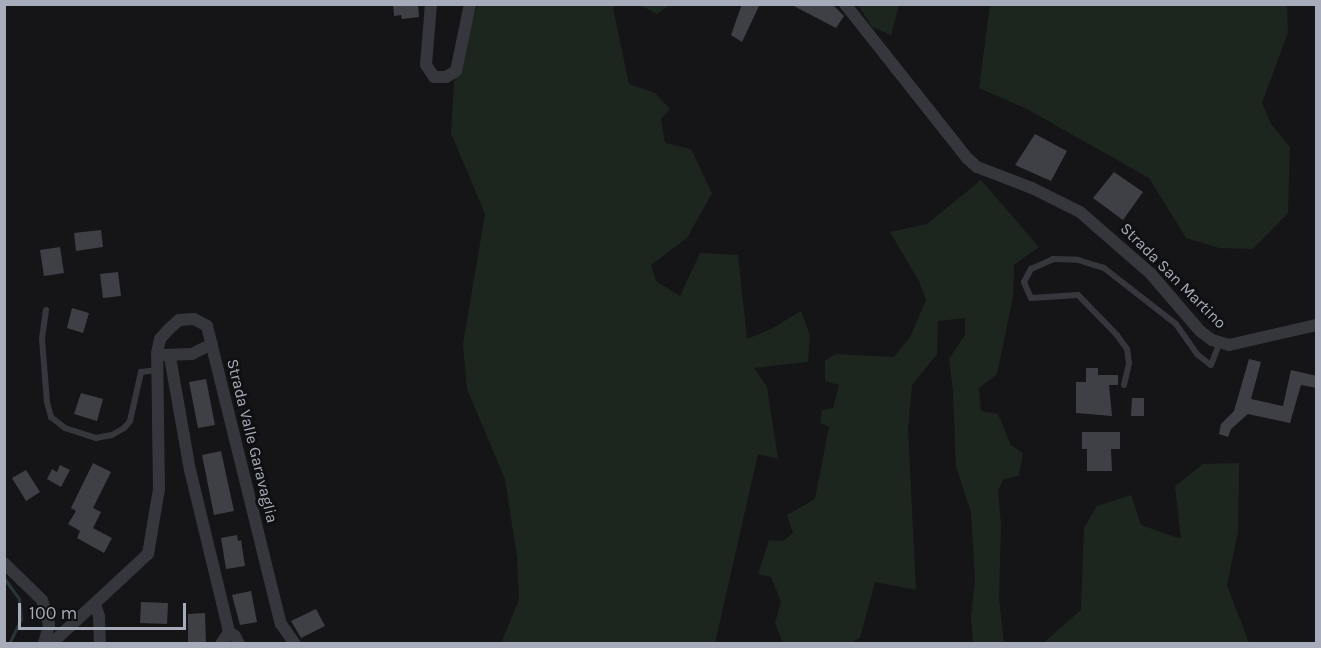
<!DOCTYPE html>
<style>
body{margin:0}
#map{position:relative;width:1321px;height:648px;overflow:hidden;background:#151517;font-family:Karla,sans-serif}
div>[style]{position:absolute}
.green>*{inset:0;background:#1d261e}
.stream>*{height:3px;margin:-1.5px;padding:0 1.5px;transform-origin:1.5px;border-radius:1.5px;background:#2a353c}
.building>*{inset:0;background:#3f4045}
.lane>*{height:6px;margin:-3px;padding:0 3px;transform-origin:3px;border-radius:3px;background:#36373d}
.street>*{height:12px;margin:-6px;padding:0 6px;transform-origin:6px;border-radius:6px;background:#36373d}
span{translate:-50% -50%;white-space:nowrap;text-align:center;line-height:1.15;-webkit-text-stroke:6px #101012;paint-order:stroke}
.street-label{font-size:16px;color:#a6acb9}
.frame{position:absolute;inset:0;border:6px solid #a6acb9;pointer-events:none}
.scale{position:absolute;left:18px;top:603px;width:168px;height:27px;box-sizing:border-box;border:3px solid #a6acb9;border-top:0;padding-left:8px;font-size:18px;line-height:21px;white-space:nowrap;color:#a6acb9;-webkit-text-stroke:4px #101012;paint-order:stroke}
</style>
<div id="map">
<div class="green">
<div style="clip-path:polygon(477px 5px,616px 5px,613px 8px,629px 84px,655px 93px,670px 109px,661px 119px,665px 143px,691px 149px,712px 193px,687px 238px,651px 265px,656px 281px,680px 296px,700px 253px,738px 255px,747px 339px,771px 329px,801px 311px,810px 335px,808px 362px,754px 368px,767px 387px,778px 459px,758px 454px,715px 643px,501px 643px,519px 600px,517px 557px,505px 479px,467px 389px,463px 344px,485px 214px,451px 133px,454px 83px)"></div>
<div style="clip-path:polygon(670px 5px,657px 14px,640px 5px,670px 4px)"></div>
<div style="clip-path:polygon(858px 5px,899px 5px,891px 35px,872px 27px)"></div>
<div style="clip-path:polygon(990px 5px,1287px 5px,1288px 32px,1262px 103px,1271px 124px,1290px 147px,1288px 213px,1253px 249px,1219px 248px,1186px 238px,1149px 178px,1025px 108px,979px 88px)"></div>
<div style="clip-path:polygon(981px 180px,1039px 247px,1014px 265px,1013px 297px,997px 374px,979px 388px,981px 411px,998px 414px,1011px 445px,1023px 453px,1019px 476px,1004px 479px,998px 490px,1001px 524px,999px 599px,1004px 643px,973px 643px,971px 616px,975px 580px,971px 512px,956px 466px,953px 391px,949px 359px,965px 335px,965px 318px,938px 321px,937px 354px,912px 385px,908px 429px,916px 590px,875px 582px,860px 638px,850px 643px,783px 643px,775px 623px,781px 602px,771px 577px,758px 574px,769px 540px,783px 541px,793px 533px,787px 515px,815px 499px,829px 427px,820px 423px,822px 410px,833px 408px,839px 385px,825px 381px,825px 361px,835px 354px,894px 357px,910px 337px,926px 300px,919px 281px,890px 232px,927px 224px)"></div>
<div style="clip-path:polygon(1239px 463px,1238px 532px,1227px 585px,1249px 643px,1043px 643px,1081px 610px,1084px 528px,1097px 506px,1131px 495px,1141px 525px,1181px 539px,1175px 486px,1203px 464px)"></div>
</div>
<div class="stream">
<div style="left:4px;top:578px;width:26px;rotate:54deg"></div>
<div style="left:19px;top:599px;width:20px;rotate:84deg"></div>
<div style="left:21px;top:619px;width:28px;rotate:116deg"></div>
</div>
<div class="building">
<div style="clip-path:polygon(393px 4px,418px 4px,419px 17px,402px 19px,401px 15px,394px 16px)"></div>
<div style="clip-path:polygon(742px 4px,760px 4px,742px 42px,731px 35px)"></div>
<div style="clip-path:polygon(790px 4px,832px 4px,844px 16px,836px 28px)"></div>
<div style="clip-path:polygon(1035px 134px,1067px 151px,1051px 181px,1015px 165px)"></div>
<div style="clip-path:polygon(1114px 172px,1143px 192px,1123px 220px,1093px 198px)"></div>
<div style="clip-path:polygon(101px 230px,103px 247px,76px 251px,74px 233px)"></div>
<div style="clip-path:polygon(60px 247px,64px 273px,44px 276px,40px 250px)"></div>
<div style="clip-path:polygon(118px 272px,121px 296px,103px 298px,100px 274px)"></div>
<div style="clip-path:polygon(72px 308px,89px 313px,83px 333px,67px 328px)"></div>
<div style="clip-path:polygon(1249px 359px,1261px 362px,1251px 399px,1283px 406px,1291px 370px,1317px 376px,1317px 388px,1301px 385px,1290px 423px,1248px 414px,1231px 429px,1228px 437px,1219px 434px,1221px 424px,1234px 411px)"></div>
<div style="clip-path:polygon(1086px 368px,1098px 368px,1098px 375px,1118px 375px,1118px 385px,1109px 385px,1112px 416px,1076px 413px,1076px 382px,1086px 382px)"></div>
<div style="clip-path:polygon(206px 379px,215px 425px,198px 428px,189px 382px)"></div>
<div style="clip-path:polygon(81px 393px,103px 399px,97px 421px,74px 414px)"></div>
<div style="clip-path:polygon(1132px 398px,1144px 398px,1144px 416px,1131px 416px)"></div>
<div style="clip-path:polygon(1082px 432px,1120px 432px,1120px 449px,1111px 449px,1112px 471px,1087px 471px,1087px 449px,1082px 449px)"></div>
<div style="clip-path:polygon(221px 451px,234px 511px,214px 515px,202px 455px)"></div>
<div style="clip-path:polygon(93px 463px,111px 472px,93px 508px,101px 512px,93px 528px,112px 538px,104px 553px,77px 538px,80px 531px,68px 524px,76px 511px,71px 508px)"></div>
<div style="clip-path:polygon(60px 465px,70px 470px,61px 487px,47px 479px,52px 469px,57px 472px)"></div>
<div style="clip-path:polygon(26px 470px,40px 492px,26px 501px,12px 478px)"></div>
<div style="clip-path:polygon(237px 535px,238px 541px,241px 540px,245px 566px,226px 569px,221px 538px)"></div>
<div style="clip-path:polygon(251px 591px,257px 622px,240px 625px,232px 595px)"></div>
<div style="clip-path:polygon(141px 602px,168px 603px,167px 624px,140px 623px)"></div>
<div style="clip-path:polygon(316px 609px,325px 626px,301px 638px,291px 621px)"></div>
<div style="clip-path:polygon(205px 613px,206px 644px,188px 644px,188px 614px)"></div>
</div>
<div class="lane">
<div style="left:46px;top:310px;width:29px;rotate:98deg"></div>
<div style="left:42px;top:339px;width:63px;rotate:85.5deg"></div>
<div style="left:47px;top:402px;width:16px;rotate:75deg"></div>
<div style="left:51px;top:417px;width:18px;rotate:38deg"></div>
<div style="left:65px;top:428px;width:33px;rotate:18deg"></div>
<div style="left:96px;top:438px;width:16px;rotate:-11deg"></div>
<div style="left:112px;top:435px;width:14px;rotate:-30deg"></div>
<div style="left:124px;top:428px;width:9px;rotate:-49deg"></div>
<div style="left:130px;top:421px;width:50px;rotate:-77.3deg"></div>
<div style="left:141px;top:372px;width:16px;rotate:-7deg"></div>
<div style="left:1124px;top:385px;width:23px;rotate:-77deg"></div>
<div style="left:1129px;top:363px;width:14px;rotate:-98deg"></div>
<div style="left:1127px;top:349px;width:17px;rotate:-126deg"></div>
<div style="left:1117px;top:335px;width:56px;rotate:-134.3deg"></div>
<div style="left:1078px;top:295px;width:47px;rotate:176.3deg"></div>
<div style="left:1031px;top:298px;width:17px;rotate:-114deg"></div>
<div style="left:1024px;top:282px;width:15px;rotate:-62deg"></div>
<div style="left:1031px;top:269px;width:24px;rotate:-24deg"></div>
<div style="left:1053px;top:259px;width:25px;rotate:2deg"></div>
<div style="left:1078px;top:260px;width:27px;rotate:17deg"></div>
<div style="left:1104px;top:268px;width:91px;rotate:37.9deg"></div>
<div style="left:1176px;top:324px;width:38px;rotate:55deg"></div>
<div style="left:1198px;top:355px;width:16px;rotate:38deg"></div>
<div style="left:1211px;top:365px;width:22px;rotate:-69deg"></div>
</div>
<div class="street">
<div style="left:431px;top:4px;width:61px;rotate:94.7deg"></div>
<div style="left:426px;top:65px;width:14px;rotate:56deg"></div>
<div style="left:434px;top:77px;width:12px"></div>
<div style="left:446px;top:77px;width:12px;rotate:-31deg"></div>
<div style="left:456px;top:71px;width:68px;rotate:-78.2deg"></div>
<div style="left:845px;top:4px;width:198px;rotate:51.6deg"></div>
<div style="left:968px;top:159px;width:12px;rotate:42deg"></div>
<div style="left:977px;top:167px;width:59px;rotate:20.9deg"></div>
<div style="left:1032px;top:188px;width:54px;rotate:26.6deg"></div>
<div style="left:1080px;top:212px;width:94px;rotate:41.1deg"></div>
<div style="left:1151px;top:274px;width:75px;rotate:49.3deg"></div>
<div style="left:1200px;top:331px;width:15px;rotate:37deg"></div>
<div style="left:1212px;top:340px;width:18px;rotate:16deg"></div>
<div style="left:1229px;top:345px;width:89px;rotate:-12.9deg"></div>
<div style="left:164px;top:355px;width:28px;rotate:-2deg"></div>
<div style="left:192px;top:354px;width:22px;rotate:-27deg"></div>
<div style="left:170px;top:357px;width:115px;rotate:80deg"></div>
<div style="left:190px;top:470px;width:140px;rotate:76.4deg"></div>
<div style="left:223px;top:606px;width:27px;rotate:77deg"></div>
<div style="left:229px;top:632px;width:7px;rotate:34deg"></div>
<div style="left:235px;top:636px;width:9px;rotate:63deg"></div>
<div style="left:4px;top:563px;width:53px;rotate:44.2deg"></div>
<div style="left:42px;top:600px;width:26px;rotate:74deg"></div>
<div style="left:49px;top:625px;width:20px;rotate:105deg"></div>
<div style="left:95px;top:604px;width:13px;rotate:72deg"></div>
<div style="left:99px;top:616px;width:28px;rotate:88deg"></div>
<div style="left:51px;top:644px;width:132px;rotate:-42.9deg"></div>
<div style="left:148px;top:554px;width:66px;rotate:-80.4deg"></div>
<div style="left:159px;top:489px;width:136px;rotate:-90.8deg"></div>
<div style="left:157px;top:353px;width:14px;rotate:-78deg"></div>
<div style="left:160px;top:339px;width:13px;rotate:-48deg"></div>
<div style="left:169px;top:329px;width:13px;rotate:-42deg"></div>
<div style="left:179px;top:320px;width:15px;rotate:-4deg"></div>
<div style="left:194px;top:319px;width:15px;rotate:28deg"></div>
<div style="left:207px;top:326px;width:307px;rotate:76.1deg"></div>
<div style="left:281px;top:624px;width:24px;rotate:55deg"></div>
<div style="left:221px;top:644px;width:14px;rotate:-56deg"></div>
</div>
<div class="street-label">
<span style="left:1173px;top:276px;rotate:45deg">Strada San Martino</span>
<span style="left:252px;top:441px;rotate:76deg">Strada Valle Garavaglia</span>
</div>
<div class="frame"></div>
<div class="scale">100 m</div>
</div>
